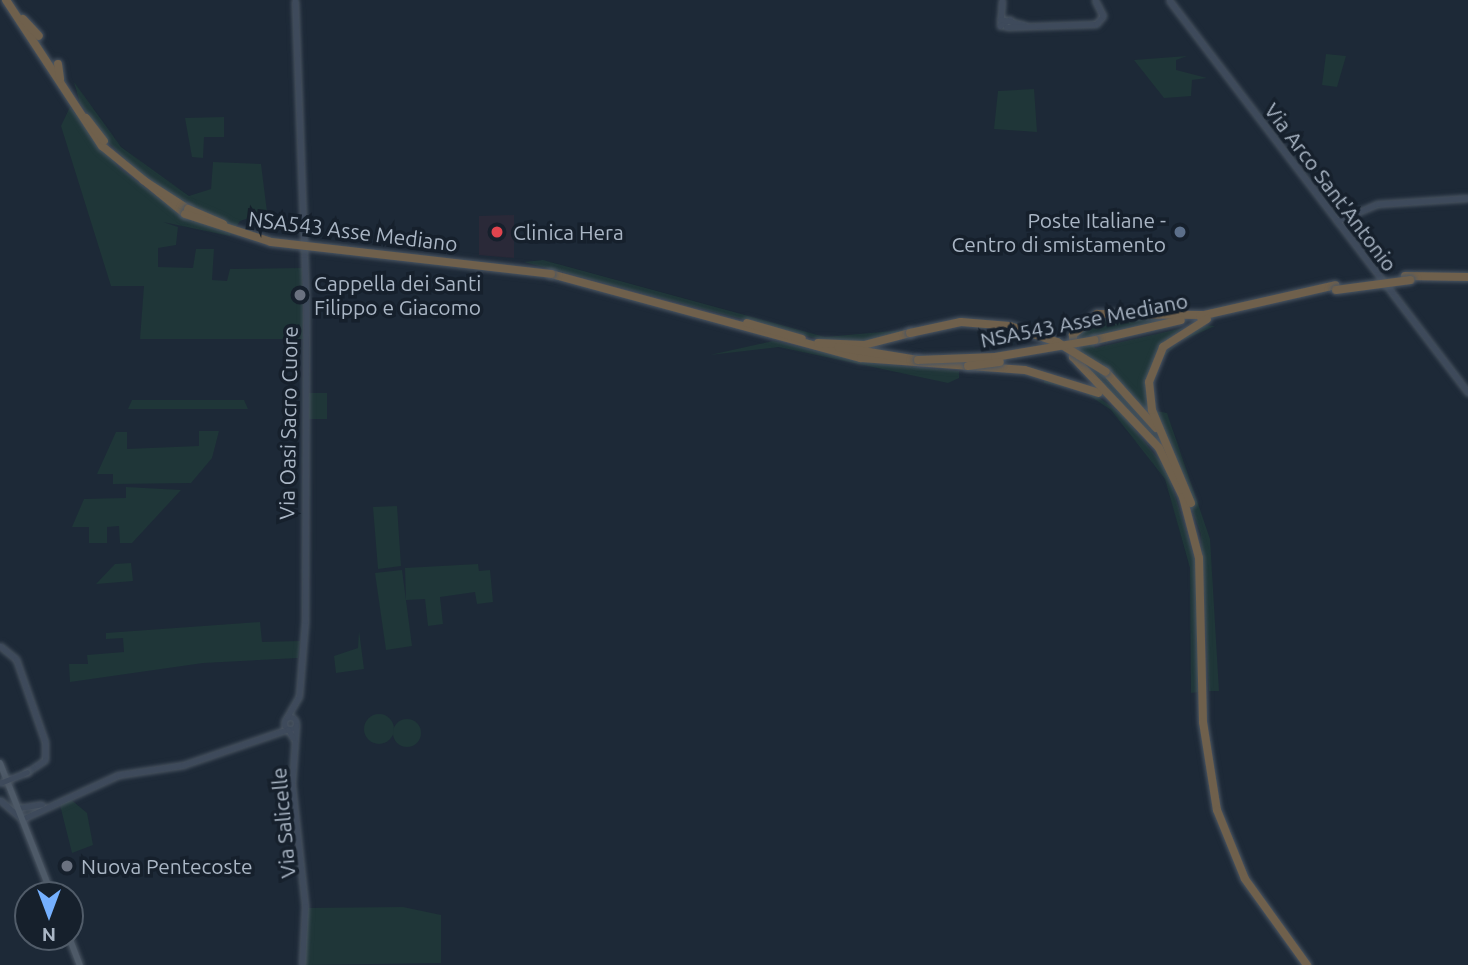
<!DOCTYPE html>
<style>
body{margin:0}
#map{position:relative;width:1468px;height:965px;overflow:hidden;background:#1d2937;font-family:Ubuntu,sans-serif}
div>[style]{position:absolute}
.medical>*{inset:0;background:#2a2938}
.green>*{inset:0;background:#1f3638}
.round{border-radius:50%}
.roads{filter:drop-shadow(0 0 2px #4b5663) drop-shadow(0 0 2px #4b5663)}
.secondary>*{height:5px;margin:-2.5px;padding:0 2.5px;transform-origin:2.5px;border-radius:2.5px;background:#3e4a5b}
.secondary>.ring{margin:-2.5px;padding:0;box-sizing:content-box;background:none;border:5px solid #3e4a5b;border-radius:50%}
.primary>*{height:6px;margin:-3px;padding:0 3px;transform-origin:3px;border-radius:3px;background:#4e5a68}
.highway>*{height:8px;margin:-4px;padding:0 4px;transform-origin:4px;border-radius:4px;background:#6f604c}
.bridges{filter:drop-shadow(0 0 2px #4b5663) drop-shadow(0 0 2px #4b5663)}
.secondary-bridge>*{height:5px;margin:-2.5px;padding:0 2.5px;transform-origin:2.5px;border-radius:2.5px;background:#3e4a5b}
.highway-bridge>*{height:8px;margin:-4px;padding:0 4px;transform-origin:4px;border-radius:4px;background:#6f604c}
.dots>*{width:19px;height:19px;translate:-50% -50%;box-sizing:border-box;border:4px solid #16202c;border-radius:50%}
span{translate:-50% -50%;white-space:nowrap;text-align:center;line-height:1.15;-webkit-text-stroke:7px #16202c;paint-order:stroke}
.street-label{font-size:21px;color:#aab6c5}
.poi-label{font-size:21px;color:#aab6c5}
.right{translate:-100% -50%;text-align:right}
.left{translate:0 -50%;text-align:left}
.north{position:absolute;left:14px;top:881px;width:70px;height:70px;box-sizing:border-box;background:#16202c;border:2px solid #515c69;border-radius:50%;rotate:180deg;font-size:19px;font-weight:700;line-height:28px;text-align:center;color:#aab6c5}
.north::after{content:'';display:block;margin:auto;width:24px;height:32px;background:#75b0ff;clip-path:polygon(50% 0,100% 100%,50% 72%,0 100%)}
</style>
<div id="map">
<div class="medical">
<div style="clip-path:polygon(514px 215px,514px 258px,479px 255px,479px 216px)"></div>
</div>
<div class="green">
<div style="clip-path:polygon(1326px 54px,1346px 56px,1337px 87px,1322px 85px)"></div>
<div style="clip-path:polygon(1187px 56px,1176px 60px,1176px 70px,1207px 78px,1192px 80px,1191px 96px,1164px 98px,1134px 60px)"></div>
<div style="clip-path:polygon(74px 82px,121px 147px,189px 196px,211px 189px,213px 162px,261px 164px,267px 212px,240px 221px,230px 236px,163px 222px,178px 227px,176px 245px,158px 248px,158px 267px,193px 268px,196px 249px,214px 249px,212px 280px,227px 281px,230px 269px,302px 268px,303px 339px,140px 339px,144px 286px,111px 286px,61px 126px,70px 107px,119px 168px,184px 217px,108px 142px,80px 103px)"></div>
<div style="clip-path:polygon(1034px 89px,1037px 132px,994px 129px,998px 91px)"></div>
<div style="clip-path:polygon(224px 117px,224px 137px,204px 137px,203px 158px,192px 157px,185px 118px)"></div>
<div style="clip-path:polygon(543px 260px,825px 337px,916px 329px,875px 342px,826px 341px,524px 262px)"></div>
<div style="clip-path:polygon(1112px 316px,1169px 320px,1091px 338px,1095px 348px,1183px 328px,1158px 349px,1158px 359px,1201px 325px,1215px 326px,1181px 341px,1162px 358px,1152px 381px,1156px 411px,1167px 413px,1210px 539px,1219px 691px,1209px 691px,1201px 534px,1157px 414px,1152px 425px,1167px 457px,1074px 353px,1077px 333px,1092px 319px)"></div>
<div style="clip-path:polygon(773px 341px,872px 363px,959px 371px,959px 378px,948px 383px,779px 347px,710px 355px)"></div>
<div style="clip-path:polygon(1044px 375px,1074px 384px,1098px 397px,1122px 414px,1167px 470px,1196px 564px,1199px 692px,1191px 693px,1190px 568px,1165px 479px,1111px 410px,1081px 390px,1044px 383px)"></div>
<div style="clip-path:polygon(308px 393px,327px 393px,327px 419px,308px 419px)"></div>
<div style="clip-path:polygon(132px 400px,244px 400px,248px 409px,128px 409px)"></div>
<div style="clip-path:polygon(199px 431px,219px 431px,212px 458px,191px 483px,113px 484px,113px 474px,97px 474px,116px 432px,127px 432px,127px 449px,199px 446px)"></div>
<div style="clip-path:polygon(126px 487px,181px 490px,132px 543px,120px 543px,119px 526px,107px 527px,107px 543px,89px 543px,89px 527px,72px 527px,84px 499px,126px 498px)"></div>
<div style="clip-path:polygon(397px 506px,401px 566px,378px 569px,373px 507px)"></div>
<div style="clip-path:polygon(131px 563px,133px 581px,96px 584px,115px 564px)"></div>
<div style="clip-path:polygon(478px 564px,479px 571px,490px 570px,493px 602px,477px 604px,475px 592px,440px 597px,443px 624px,428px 626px,425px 599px,406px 600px,405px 568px)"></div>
<div style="clip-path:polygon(402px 570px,412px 646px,386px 650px,375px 573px)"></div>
<div style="clip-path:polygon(260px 622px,262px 642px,300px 641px,298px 658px,203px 663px,70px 682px,69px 664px,88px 664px,87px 655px,124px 652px,123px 638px,106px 639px,106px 633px)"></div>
<div style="clip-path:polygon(359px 631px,364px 669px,336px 673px,334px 656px,358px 648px)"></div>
<div class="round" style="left:364px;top:714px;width:30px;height:30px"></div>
<div class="round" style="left:393px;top:719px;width:28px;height:28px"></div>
<div style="clip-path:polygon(69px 798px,87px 813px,93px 845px,72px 853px,59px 801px)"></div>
<div style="clip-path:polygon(403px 907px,441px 915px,441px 963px,304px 965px,306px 908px)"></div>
</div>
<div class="roads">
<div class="secondary">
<div style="left:1002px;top:0;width:26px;rotate:94deg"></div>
<div style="left:1000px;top:26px;width:12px;rotate:-35deg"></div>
<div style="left:1169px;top:0;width:494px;rotate:52.7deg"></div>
<div style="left:1000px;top:19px;width:25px;rotate:14deg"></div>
<div style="left:1006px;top:27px;width:90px;rotate:-1.9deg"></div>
<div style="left:1096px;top:24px;width:11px;rotate:-49deg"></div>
<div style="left:1103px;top:16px;width:18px;rotate:-117deg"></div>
<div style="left:1337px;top:221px;width:43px;rotate:-23deg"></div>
<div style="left:1377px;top:204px;width:91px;rotate:-3.8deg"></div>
<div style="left:0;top:646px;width:21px;rotate:39deg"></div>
<div style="left:16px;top:659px;width:88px;rotate:70.7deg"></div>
<div style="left:45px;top:742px;width:18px;rotate:90deg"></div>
<div style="left:45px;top:760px;width:22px;rotate:146deg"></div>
<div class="ring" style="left:284px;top:717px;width:7px;height:7px"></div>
<div style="left:287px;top:717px;width:24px;rotate:-60deg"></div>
<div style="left:299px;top:696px;width:75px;rotate:-85.4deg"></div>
<div style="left:305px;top:621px;width:319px;rotate:-89.8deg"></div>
<div style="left:306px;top:302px;width:302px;rotate:-92.1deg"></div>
<div style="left:296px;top:725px;width:59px;rotate:93.9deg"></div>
<div style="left:292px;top:784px;width:123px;rotate:83.9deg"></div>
<div style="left:305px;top:906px;width:59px;rotate:92.9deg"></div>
<div style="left:0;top:800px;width:29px;rotate:41deg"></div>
<div style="left:22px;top:819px;width:106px;rotate:-24.6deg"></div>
<div style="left:118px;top:775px;width:66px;rotate:-8.7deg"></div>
<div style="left:183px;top:765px;width:111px;rotate:-18.9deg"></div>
<div style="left:288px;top:729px;width:10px;rotate:61deg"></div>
<div style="left:18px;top:808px;width:24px;rotate:-9deg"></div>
</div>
<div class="primary">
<div style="left:0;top:763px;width:142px;rotate:68.5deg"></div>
<div style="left:69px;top:937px;width:30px;rotate:69deg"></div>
</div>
<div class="highway">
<div style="left:6px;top:0;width:175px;rotate:56.7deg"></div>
<div style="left:102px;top:146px;width:107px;rotate:39.3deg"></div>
<div style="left:23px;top:19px;width:23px;rotate:47deg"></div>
<div style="left:58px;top:64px;width:15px;rotate:82deg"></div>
<div style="left:86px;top:118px;width:29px;rotate:52deg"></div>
<div style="left:143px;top:180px;width:54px;rotate:32.8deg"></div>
<div style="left:551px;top:274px;width:321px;rotate:15.2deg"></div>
<div style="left:861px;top:358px;width:164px;rotate:4.2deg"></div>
<div style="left:1025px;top:370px;width:77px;rotate:17.3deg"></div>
<div style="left:1405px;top:276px;width:63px;rotate:0.9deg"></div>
<div style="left:1203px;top:315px;width:106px;rotate:-179.5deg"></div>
<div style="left:1097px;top:314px;width:32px;rotate:139deg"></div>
<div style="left:1073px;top:335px;width:22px;rotate:90deg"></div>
<div style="left:1073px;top:357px;width:125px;rotate:46.6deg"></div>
<div style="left:1159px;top:448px;width:55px;rotate:63.9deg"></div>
<div style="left:1183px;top:497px;width:63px;rotate:75.3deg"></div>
<div style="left:1199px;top:558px;width:164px;rotate:88.6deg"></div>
<div style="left:1203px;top:722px;width:89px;rotate:81deg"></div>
<div style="left:1217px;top:810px;width:74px;rotate:67.9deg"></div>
<div style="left:1245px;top:879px;width:106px;rotate:54.2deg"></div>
<div style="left:1200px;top:316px;width:139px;rotate:-12.8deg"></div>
<div style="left:747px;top:323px;width:57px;rotate:16.2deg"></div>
<div style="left:1095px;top:340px;width:88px;rotate:-13.1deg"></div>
<div style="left:818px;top:343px;width:46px;rotate:2.5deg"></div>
<div style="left:864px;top:345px;width:48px;rotate:-14.6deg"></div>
<div style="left:838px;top:347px;width:81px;rotate:9.2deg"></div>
<div style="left:1106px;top:372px;width:75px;rotate:48.2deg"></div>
<div style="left:1191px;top:503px;width:101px;rotate:-112.8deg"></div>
<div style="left:1152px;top:410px;width:28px;rotate:-96deg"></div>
<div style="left:1149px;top:382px;width:38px;rotate:-68deg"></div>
<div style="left:1163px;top:347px;width:52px;rotate:-32.5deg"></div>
</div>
</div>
<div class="bridges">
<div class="secondary-bridge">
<div style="left:0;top:783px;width:29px;rotate:-22deg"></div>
</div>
<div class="highway-bridge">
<div style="left:188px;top:209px;width:38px;rotate:23deg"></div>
<div style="left:185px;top:214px;width:90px;rotate:18deg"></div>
<div style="left:271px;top:242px;width:282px;rotate:6.5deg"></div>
<div style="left:1336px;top:290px;width:75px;rotate:-7.7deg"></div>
<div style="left:910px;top:333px;width:52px;rotate:-12.2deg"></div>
<div style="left:961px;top:322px;width:49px;rotate:4.7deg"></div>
<div style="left:1010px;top:326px;width:50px;rotate:18.8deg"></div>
<div style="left:1057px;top:342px;width:57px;rotate:31.5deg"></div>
<div style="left:918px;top:360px;width:77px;rotate:-2.2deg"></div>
<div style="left:995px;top:357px;width:101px;rotate:-9.6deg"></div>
<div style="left:968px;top:366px;width:32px;rotate:-7deg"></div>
</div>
</div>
<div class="dots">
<div style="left:497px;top:232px;background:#e0444e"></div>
<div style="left:1180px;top:232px;background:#5c6f8a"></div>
<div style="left:300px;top:295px;background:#6b7280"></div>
<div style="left:67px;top:866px;background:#6b7280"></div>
</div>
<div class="street-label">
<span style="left:1331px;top:187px;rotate:53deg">Via Arco Sant'Antonio</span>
<span style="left:353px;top:231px;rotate:7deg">NSA543 Asse Mediano</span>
<span style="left:1084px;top:320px;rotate:-11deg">NSA543 Asse Mediano</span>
<span style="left:288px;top:423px;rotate:-89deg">Via Oasi Sacro Cuore</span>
<span style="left:283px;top:823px;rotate:-95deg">Via Salicelle</span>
</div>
<div class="poi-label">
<span class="right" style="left:1166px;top:232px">Poste Italiane -<br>Centro di smistamento</span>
<span class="left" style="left:513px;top:232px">Clinica Hera</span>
<span class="left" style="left:314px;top:295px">Cappella dei Santi<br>Filippo e Giacomo</span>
<span class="left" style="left:81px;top:866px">Nuova Pentecoste</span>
</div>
<div class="north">N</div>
</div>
